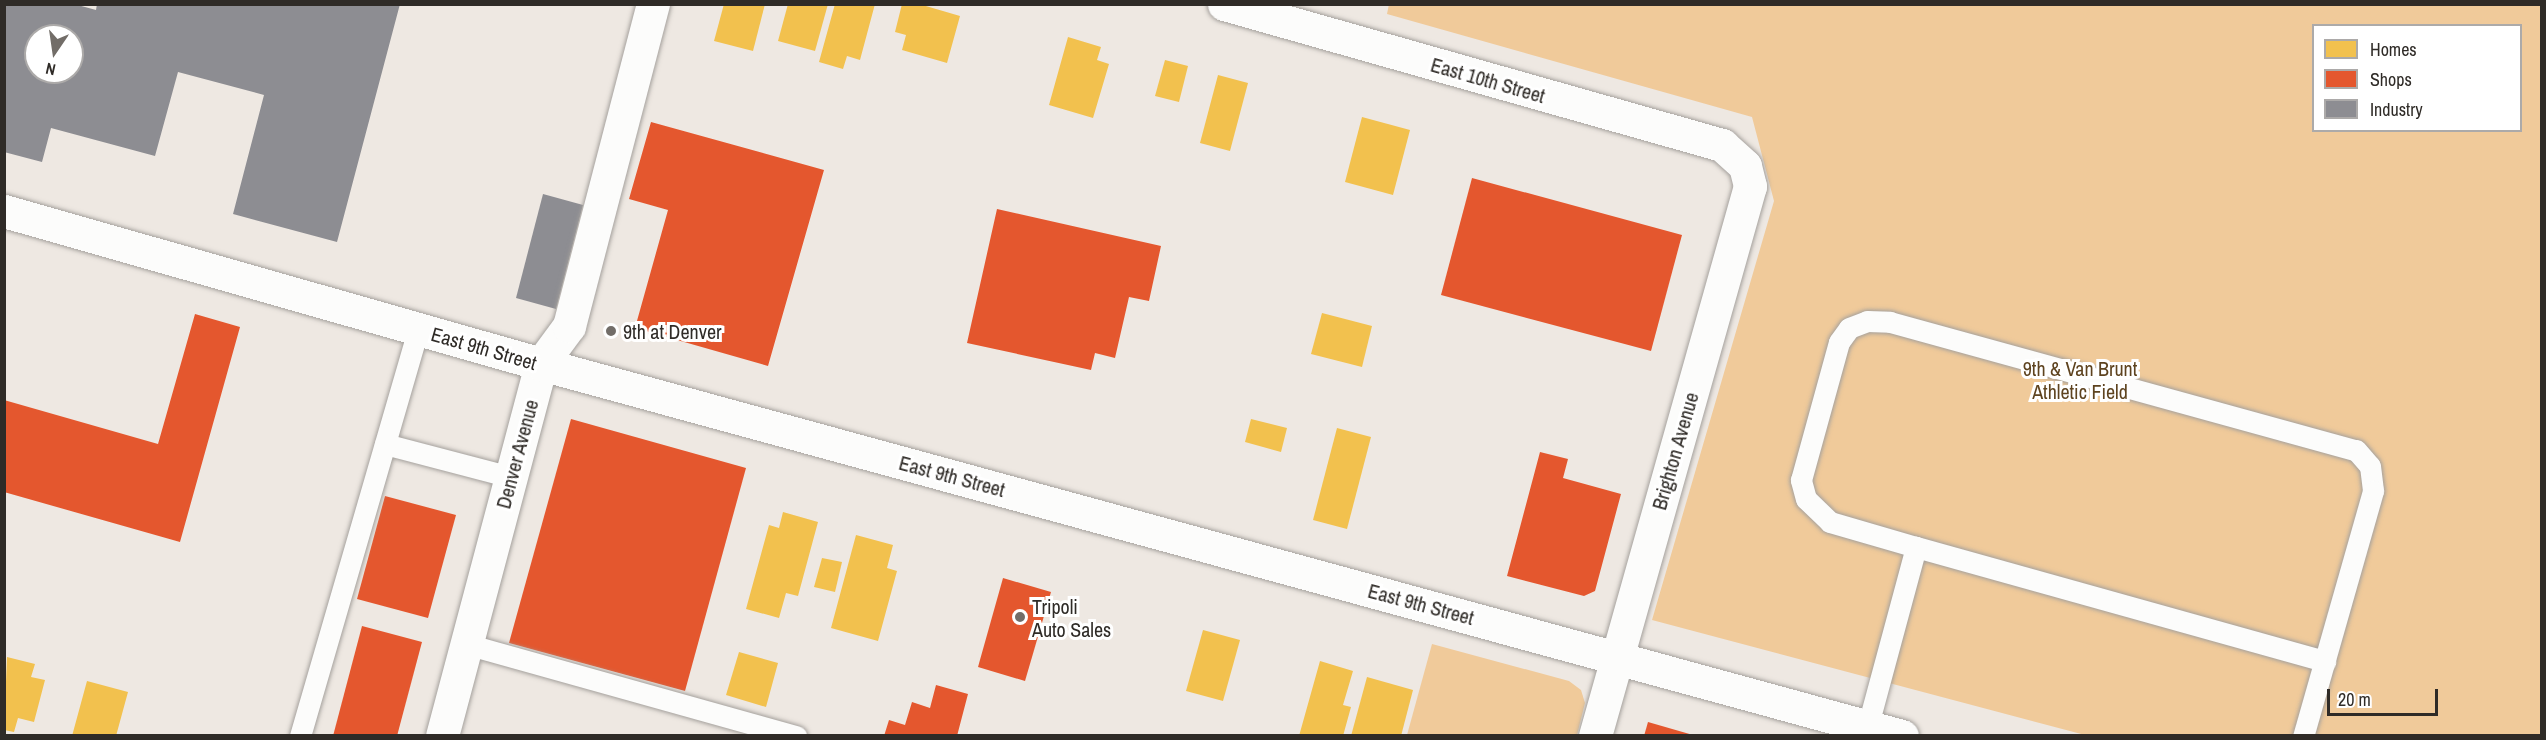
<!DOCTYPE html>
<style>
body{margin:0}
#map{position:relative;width:2546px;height:740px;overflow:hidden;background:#eee8e2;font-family:"Archivo Narrow",sans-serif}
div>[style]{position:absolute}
.green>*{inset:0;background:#f0ca9a}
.homes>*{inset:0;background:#f2c14e}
.shops>*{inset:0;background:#e4572e}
.industry>*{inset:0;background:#8d8d92}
.roads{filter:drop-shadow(0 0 2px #a5a19d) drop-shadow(0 0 2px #a5a19d)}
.lane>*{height:21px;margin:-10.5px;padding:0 10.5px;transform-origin:10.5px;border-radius:10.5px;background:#fcfcfb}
.street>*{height:33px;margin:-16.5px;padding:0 16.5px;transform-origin:16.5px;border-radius:16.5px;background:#fcfcfb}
.secondary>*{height:33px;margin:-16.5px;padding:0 16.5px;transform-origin:16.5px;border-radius:16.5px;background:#fcfcfb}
.dots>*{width:16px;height:16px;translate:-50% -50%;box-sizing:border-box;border:3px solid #fff;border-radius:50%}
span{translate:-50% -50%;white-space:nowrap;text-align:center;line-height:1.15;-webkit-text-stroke:6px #fff;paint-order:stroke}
.street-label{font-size:20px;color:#2f2b27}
.poi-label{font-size:20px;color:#2f2b27}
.left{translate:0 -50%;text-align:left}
.park-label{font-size:20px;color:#5e431f}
.frame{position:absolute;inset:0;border:6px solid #2f2b27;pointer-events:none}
.legend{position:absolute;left:2312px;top:24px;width:210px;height:108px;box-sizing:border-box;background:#fff;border:2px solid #acaaa9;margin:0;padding:8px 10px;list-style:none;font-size:18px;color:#2f2b27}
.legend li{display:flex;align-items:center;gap:12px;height:30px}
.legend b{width:30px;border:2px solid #acaaa9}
.north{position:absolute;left:24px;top:24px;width:60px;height:60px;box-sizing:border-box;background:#fff;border:2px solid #acaaa9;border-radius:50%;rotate:193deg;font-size:16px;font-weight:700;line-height:24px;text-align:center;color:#2f2b27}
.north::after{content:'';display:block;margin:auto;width:21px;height:27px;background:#726d68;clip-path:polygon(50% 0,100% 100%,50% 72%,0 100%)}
.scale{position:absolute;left:2327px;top:689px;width:111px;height:27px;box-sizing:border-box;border:3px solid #2f2b27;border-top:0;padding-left:8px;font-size:18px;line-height:21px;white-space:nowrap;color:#2f2b27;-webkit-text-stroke:4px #fff;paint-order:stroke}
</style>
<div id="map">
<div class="green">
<div style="clip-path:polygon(evenodd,1389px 4px,2541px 5px,2541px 735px,2085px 735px,1652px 620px,1774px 201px,1752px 117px,1387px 14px,1389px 4px,2314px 26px,2520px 26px,2520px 130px,2314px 130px,2314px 26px)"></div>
<div style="clip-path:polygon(1432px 644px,1569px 681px,1581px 690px,1585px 703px,1577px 735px,1407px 735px)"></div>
</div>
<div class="homes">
<div style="clip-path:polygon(724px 4px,765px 4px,753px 51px,714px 41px)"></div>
<div style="clip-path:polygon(788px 4px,828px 4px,815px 51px,778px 41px)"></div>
<div style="clip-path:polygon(835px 4px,875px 4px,860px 60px,847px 56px,843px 69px,819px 62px)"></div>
<div style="clip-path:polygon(902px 4px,919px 4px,960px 16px,947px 63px,902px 50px,906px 35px,895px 32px)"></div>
<div style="clip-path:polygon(1068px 37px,1101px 47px,1097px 60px,1109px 64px,1093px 118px,1049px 105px)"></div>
<div style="clip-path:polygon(1165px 60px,1188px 66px,1179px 102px,1155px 96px)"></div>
<div style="clip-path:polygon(1218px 75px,1248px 83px,1230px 151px,1200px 143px)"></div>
<div style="clip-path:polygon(1362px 117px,1410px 130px,1393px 195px,1345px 182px)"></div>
<div style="clip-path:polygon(1322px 313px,1372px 326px,1362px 367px,1311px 354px)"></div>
<div style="clip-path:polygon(1251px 419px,1287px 428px,1281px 452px,1245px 442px)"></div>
<div style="clip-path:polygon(1337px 428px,1371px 437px,1347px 529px,1313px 520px)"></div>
<div style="clip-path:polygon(783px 512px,818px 522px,798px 596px,786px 593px,779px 618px,746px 609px,769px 525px,779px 528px)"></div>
<div style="clip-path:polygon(856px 535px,893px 545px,887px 568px,897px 571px,878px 641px,831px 628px)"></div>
<div style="clip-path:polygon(822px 558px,842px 562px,835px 592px,814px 587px)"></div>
<div style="clip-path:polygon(1203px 630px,1240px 640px,1223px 701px,1186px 691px)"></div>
<div style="clip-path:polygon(739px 652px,778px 663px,766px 707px,726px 695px)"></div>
<div style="clip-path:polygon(7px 657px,35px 664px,31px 677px,45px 680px,34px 722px,18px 718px,14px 732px,4px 730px)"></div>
<div style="clip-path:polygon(1320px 661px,1353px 671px,1343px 705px,1351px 707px,1343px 736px,1299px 736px)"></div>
<div style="clip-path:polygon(1367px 677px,1413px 690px,1401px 736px,1351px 736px)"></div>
<div style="clip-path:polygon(87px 681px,128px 692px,116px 736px,72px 736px)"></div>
</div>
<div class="shops">
<div style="clip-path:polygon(651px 122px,824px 170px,768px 366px,635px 328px,668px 210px,629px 199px)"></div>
<div style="clip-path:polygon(1472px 178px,1682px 235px,1651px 351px,1441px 295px)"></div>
<div style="clip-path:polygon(997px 209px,1161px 246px,1149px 301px,1129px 297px,1115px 358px,1095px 353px,1091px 370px,967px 343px)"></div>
<div style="clip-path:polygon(195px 314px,240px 327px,180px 542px,4px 492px,4px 400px,158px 444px)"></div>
<div style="clip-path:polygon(571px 419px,746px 468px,685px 691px,509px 643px)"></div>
<div style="clip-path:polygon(1540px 452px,1568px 459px,1563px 478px,1621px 494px,1595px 591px,1584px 596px,1507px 576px)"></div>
<div style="clip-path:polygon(385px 496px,456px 515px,428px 618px,357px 599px)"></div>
<div style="clip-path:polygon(1003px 578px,1051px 592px,1025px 681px,978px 667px)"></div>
<div style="clip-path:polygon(362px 626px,422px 642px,397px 736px,333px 736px)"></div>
<div style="clip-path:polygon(936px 685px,968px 694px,957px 736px,884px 736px,889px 720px,905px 725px,912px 702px,930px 708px)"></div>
<div style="clip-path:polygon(1648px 722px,1693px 735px,1693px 736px,1644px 736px)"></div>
</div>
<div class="industry">
<div style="clip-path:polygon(evenodd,4px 4px,74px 4px,96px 10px,97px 4px,400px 4px,337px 242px,233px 214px,264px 95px,178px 72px,155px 156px,51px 128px,42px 162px,4px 152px,4px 4px,36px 36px,72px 36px,72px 72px,36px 72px,36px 36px)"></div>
<div style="clip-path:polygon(543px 194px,583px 205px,556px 309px,516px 298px)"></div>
</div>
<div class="roads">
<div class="lane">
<div style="left:385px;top:444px;width:130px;rotate:14.7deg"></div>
<div style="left:1916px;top:547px;width:425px;rotate:15.6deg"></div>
<div style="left:466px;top:644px;width:343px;rotate:15.6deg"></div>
<div style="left:300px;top:736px;width:424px;rotate:-73.8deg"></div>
<div style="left:1865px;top:736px;width:196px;rotate:-74.9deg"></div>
<div style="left:1916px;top:547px;width:90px;rotate:-163.8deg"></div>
<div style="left:1830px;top:522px;width:33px;rotate:-136deg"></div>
<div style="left:1806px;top:499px;width:20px;rotate:-105deg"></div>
<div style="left:1801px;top:480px;width:143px;rotate:-74.6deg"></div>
<div style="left:1839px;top:342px;width:17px;rotate:-54deg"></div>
<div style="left:1849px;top:328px;width:19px;rotate:-21deg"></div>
<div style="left:1867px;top:321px;width:23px;rotate:2deg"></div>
<div style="left:1890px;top:322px;width:483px;rotate:15.4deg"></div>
<div style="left:2356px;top:450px;width:21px;rotate:49deg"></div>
<div style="left:2370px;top:466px;width:25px;rotate:83deg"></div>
<div style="left:2373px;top:491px;width:255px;rotate:105.9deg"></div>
</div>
<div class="street">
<div style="left:1224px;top:4px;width:518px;rotate:15.81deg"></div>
<div style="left:1722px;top:145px;width:31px;rotate:42deg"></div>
<div style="left:1745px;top:166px;width:21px;rotate:76deg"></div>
<div style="left:1750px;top:186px;width:571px;rotate:105.74deg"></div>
<div style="left:442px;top:736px;width:385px;rotate:-75.1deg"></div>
<div style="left:541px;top:364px;width:47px;rotate:-53.6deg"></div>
<div style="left:569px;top:326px;width:333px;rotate:-75.4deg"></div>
</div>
<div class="secondary">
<div style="left:4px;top:211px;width:558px;rotate:15.9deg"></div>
<div style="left:541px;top:364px;width:1411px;rotate:15.29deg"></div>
</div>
</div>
<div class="dots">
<div style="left:611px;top:331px;background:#726d68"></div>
<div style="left:1020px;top:617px;background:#726d68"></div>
</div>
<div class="street-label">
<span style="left:1488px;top:80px;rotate:16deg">East 10th Street</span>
<span style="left:484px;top:348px;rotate:16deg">East 9th Street</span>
<span style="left:1675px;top:451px;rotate:-74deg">Brighton Avenue</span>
<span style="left:517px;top:454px;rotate:-75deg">Denver Avenue</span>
<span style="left:952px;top:476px;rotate:15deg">East 9th Street</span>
<span style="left:1421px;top:604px;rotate:15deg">East 9th Street</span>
</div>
<div class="poi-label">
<span class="left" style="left:623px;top:331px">9th at Denver</span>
<span class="left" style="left:1032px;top:618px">Tripoli<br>Auto Sales</span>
</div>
<div class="park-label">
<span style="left:2080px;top:380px">9th &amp; Van Brunt<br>Athletic Field</span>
</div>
<div class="frame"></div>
<ul class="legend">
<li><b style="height:16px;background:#f2c14e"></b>Homes</li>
<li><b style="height:16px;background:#e4572e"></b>Shops</li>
<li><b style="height:16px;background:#8d8d92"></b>Industry</li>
</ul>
<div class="north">N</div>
<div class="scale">20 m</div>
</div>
